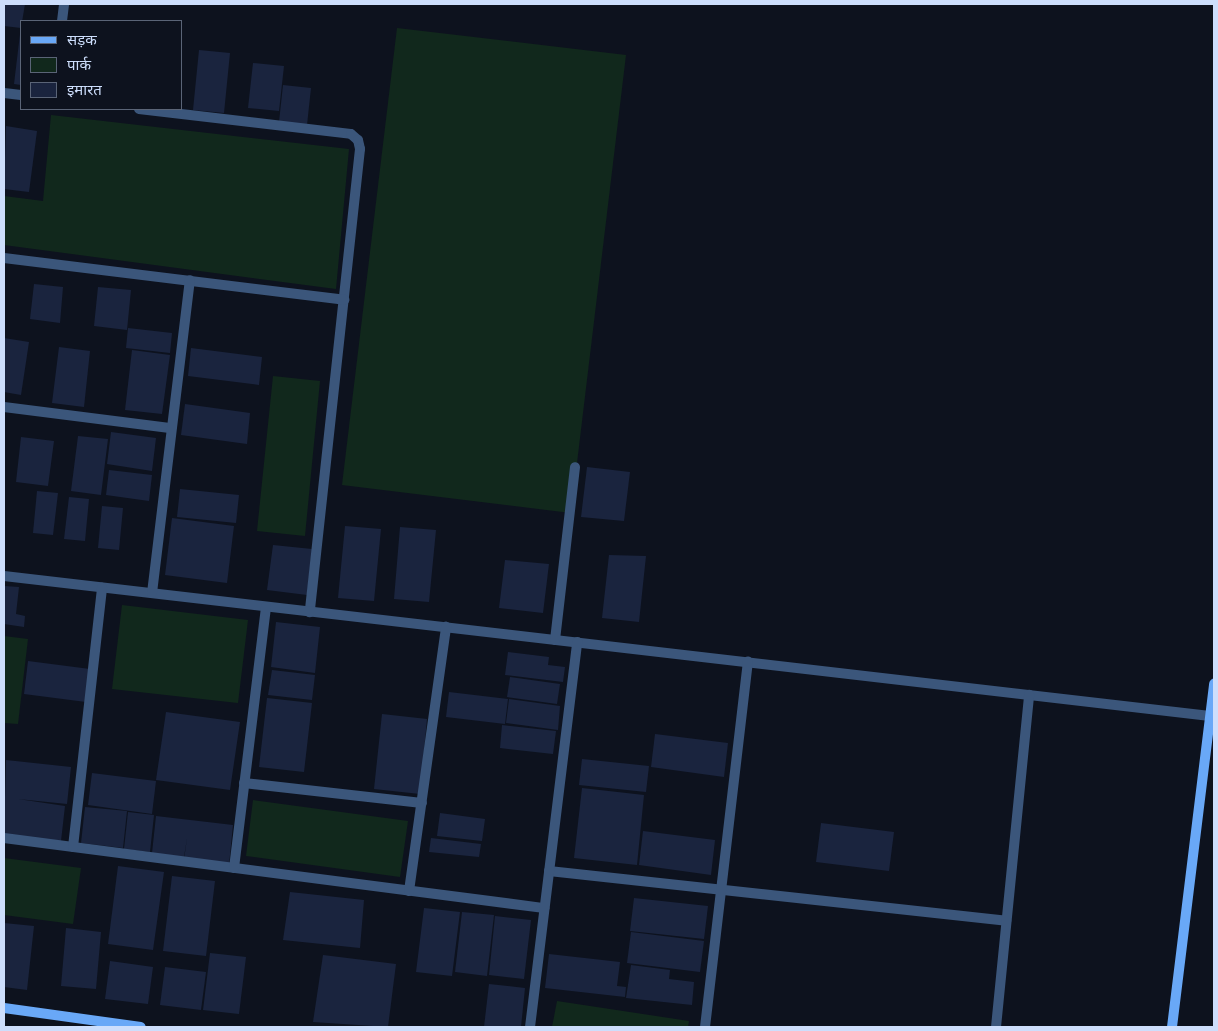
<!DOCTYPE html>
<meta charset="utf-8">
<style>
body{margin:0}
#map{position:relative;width:1218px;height:1031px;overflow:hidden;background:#0d121e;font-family:"Titillium Web","Noto Sans Devanagari",sans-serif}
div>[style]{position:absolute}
.green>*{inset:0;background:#11281c}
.building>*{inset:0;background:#1a243e}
.street>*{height:10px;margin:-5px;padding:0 5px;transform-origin:5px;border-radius:5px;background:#3b567b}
.secondary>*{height:10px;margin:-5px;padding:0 5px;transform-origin:5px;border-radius:5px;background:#69a8f7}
span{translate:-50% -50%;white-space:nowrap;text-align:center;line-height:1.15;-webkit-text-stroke:4px #0d121e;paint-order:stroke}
.frame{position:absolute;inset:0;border:5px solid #cddefc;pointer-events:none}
.legend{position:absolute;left:20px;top:20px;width:162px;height:90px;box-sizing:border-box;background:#0d121e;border:1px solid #5a6477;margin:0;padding:6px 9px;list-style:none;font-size:15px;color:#cddefc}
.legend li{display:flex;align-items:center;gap:10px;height:25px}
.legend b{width:25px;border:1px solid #5a6477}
</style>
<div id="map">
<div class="green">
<div style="clip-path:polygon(397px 28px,626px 55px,571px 513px,342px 485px)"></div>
<div style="clip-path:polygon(51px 115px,349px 149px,336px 289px,4px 245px,4px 196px,43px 201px)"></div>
<div style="clip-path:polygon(273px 376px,320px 381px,305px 536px,257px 531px)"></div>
<div style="clip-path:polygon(122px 605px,248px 620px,238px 703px,112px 689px)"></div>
<div style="clip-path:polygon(4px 636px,28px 639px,18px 724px,4px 723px)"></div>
<div style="clip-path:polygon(253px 800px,408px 821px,400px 877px,246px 856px)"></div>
<div style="clip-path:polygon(4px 858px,81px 868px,73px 924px,4px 915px)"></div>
<div style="clip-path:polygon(557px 1001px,689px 1021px,688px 1027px,552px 1027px)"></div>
</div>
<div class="building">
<div style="clip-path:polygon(4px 4px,25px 4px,21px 28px,4px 26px)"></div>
<div style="clip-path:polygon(20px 34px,21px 34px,21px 85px,14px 84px)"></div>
<div style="clip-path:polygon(199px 50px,230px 53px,224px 113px,193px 110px)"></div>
<div style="clip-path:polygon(253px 63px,284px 66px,279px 111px,248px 108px)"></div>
<div style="clip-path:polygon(283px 85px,311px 88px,307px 125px,279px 122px)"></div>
<div style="clip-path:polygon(6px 126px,37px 131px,29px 192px,4px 189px)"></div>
<div style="clip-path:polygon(34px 284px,63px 287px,60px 323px,30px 319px)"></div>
<div style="clip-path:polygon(98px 287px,131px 290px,127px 330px,94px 326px)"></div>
<div style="clip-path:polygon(128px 328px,172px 333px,170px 353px,126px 348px)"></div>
<div style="clip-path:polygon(4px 338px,29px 342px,21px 395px,4px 392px)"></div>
<div style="clip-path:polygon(59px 347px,90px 351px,84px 407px,52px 403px)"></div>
<div style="clip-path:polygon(191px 348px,262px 357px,259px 385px,188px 376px)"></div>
<div style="clip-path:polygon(132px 350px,170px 355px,162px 414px,125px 410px)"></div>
<div style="clip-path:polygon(185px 404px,250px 413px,247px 444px,181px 435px)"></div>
<div style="clip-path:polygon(111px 432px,156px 438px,152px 471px,107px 464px)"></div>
<div style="clip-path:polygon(78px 436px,108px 439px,101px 495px,71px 491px)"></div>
<div style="clip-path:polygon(21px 437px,54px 441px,48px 486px,16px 482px)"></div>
<div style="clip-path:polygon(587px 467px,630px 472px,624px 521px,581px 517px)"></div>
<div style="clip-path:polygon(109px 470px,152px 475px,149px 501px,106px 495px)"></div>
<div style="clip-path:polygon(180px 489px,239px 495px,236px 523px,177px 517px)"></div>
<div style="clip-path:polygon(37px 491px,58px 493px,53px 535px,33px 533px)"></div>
<div style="clip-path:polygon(69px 497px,89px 499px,85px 541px,64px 539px)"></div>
<div style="clip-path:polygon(102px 506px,123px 508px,119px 550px,98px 548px)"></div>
<div style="clip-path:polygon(172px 518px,234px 526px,227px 583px,165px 575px)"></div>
<div style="clip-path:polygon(345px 526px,381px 529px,374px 601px,338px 598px)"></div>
<div style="clip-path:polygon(400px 527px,436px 530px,429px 602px,394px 599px)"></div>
<div style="clip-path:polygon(273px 545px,312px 549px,307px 595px,267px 590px)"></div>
<div style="clip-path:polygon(609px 555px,646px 556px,639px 622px,602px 618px)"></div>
<div style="clip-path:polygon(505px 560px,549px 564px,543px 613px,499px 608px)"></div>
<div style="clip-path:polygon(4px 586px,19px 587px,16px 614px,25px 616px,24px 627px,4px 624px)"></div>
<div style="clip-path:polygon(276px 622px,320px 627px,315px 673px,271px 667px)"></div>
<div style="clip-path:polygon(508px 652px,549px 657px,548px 665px,565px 667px,563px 682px,505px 675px)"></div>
<div style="clip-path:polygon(28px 661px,90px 669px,86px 702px,24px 694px)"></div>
<div style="clip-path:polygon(272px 670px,315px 675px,312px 700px,268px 695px)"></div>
<div style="clip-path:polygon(510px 677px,560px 684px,557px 704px,507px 697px)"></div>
<div style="clip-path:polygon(449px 692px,508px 699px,505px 724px,446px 717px)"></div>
<div style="clip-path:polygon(267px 698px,312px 703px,304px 772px,259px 767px)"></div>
<div style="clip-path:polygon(509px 699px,560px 706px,558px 730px,506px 723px)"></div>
<div style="clip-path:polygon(166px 712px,240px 722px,230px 790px,156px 780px)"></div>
<div style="clip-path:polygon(382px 714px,427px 719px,420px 794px,374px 789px)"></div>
<div style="clip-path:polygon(502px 725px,556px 731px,553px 754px,500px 748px)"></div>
<div style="clip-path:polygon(655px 734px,728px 743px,724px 777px,651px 767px)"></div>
<div style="clip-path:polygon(582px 759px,649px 766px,646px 792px,579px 785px)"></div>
<div style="clip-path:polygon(6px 760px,71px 767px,67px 804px,18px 799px,65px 806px,61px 841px,4px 834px)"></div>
<div style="clip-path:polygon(92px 773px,156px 781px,152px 814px,88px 805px)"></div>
<div style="clip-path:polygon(582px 788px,644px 795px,637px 865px,574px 858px)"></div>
<div style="clip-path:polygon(85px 807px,127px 811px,123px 848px,81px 843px)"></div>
<div style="clip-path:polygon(128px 812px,154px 815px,150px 852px,124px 849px)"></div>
<div style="clip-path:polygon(440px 813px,485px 819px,482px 841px,437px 836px)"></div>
<div style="clip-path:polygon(156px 816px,233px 825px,229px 865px,184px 860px,187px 838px,184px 857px,152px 853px)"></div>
<div style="clip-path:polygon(821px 823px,894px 832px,889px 871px,816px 862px)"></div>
<div style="clip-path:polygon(643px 831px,715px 840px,711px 875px,639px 865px)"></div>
<div style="clip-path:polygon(431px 838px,481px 844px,479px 857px,429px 852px)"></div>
<div style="clip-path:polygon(118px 866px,164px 872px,153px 950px,108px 944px)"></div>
<div style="clip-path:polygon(172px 876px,215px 881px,206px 956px,163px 951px)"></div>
<div style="clip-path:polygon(290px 892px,364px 900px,360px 948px,283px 940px)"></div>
<div style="clip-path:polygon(634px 898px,708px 906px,704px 939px,630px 931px)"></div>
<div style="clip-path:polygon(424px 908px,460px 912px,452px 976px,416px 972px)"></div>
<div style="clip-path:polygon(462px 912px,494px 915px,487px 976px,455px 972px)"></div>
<div style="clip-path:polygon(495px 916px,531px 920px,524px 979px,489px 975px)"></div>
<div style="clip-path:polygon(4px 923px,34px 926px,27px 990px,4px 987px)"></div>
<div style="clip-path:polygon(66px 928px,101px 932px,96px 989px,61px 986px)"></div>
<div style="clip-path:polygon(631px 932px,704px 941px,700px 972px,627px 963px)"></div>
<div style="clip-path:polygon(210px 953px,246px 957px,239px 1014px,203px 1010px)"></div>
<div style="clip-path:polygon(549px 954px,620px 962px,617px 986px,626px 987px,625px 997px,545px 988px)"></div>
<div style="clip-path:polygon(323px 955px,396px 964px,388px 1027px,313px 1022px)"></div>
<div style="clip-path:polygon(110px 961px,153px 967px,148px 1004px,105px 999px)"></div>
<div style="clip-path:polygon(631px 965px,670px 970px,669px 979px,694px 982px,692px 1005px,626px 998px)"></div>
<div style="clip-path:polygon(165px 967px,206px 972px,201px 1010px,160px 1005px)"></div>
<div style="clip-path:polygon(489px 984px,525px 988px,521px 1027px,484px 1027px)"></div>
</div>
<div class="street">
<div style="left:62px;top:21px;width:17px;rotate:-83deg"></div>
<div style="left:4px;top:93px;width:17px;rotate:7deg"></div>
<div style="left:139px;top:109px;width:213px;rotate:6.7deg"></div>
<div style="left:351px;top:134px;width:9px;rotate:41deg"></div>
<div style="left:358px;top:140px;width:9px;rotate:77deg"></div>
<div style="left:360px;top:149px;width:466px;rotate:96.2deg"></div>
<div style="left:4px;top:258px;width:343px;rotate:7deg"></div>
<div style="left:4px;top:407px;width:167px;rotate:7.2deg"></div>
<div style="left:4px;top:576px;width:1214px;rotate:6.62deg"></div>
<div style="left:152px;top:593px;width:315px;rotate:-83.1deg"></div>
<div style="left:555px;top:640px;width:174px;rotate:-83.4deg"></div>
<div style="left:244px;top:783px;width:179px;rotate:6.4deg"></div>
<div style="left:4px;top:838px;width:545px;rotate:7.39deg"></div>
<div style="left:73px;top:847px;width:261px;rotate:-83.6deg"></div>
<div style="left:234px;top:868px;width:263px;rotate:-83deg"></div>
<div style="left:549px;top:871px;width:460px;rotate:6.2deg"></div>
<div style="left:409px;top:891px;width:267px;rotate:-82deg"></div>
<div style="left:530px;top:1027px;width:388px;rotate:-83deg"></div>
<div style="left:705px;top:1027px;width:368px;rotate:-83.3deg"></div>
<div style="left:996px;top:1027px;width:334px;rotate:-84.3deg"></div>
</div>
<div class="secondary">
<div style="left:4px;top:1008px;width:138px;rotate:7.9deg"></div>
<div style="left:1172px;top:1027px;width:346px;rotate:-83deg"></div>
</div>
<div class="frame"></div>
<ul class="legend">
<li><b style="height:6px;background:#69a8f7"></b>सड़क</li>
<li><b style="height:14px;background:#11281c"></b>पार्क</li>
<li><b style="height:14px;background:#1a243e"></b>इमारत</li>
</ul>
</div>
